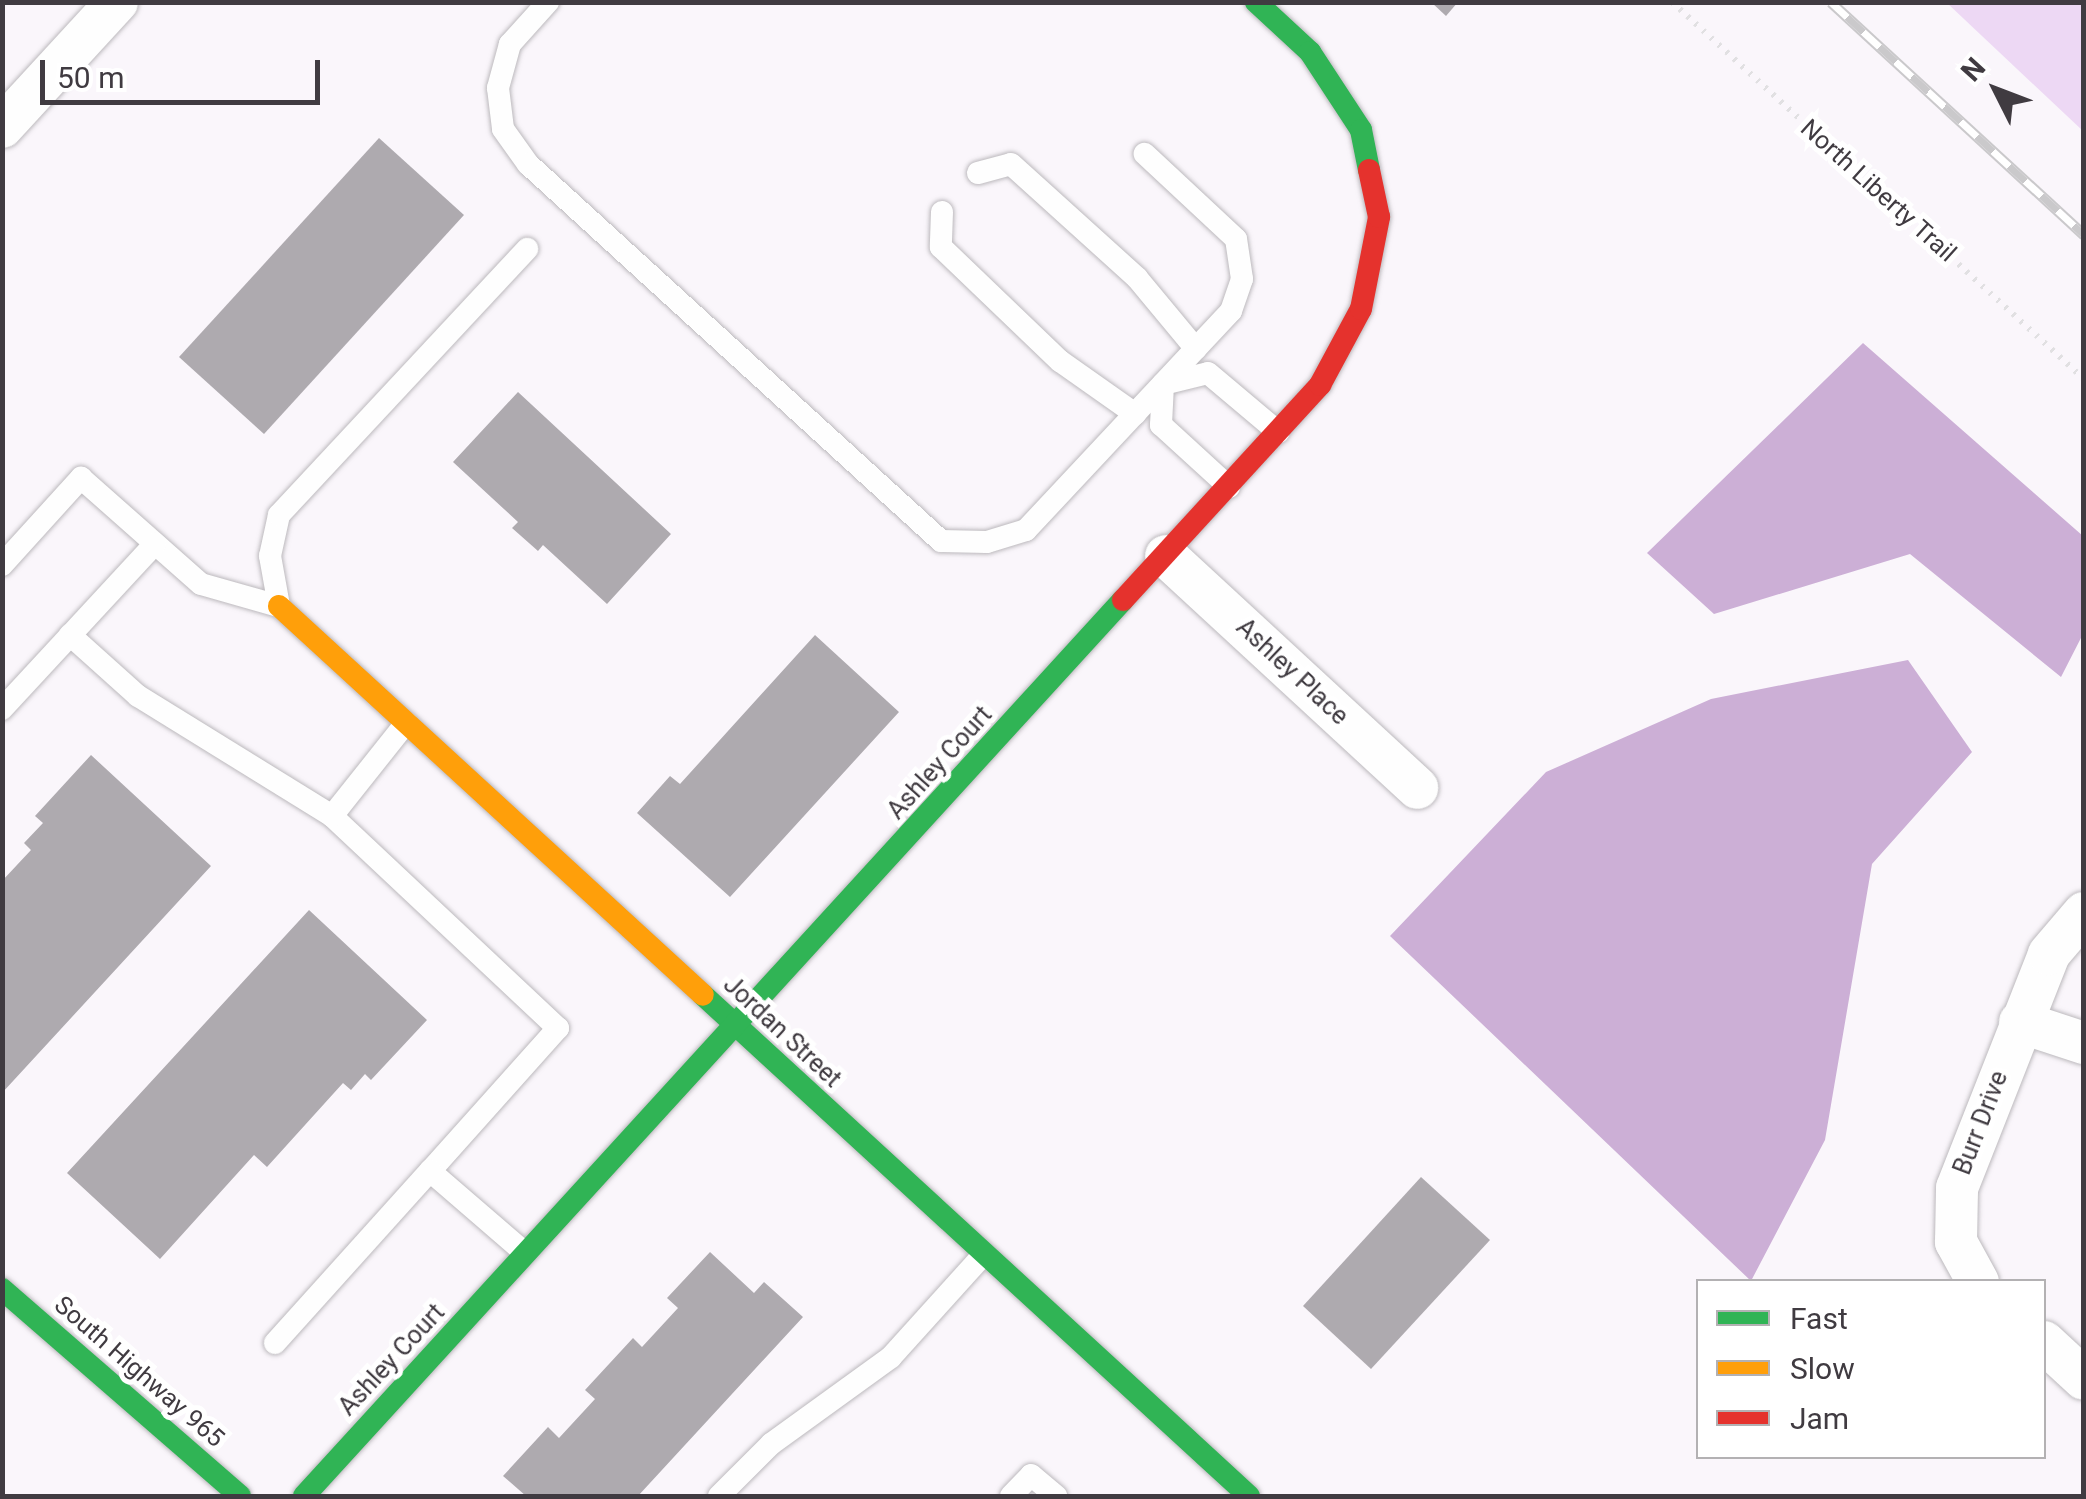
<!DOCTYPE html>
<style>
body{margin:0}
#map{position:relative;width:2086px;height:1499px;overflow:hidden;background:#faf6fb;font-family:Roboto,sans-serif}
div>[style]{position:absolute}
.green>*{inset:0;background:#edd8f4}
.water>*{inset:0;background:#ccafd6}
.building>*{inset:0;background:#aeaaaf}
.path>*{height:6px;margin-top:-3px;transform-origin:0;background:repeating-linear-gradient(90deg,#e1e0e2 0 2.5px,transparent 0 10.5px)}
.roads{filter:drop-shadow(0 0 2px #bcb9bd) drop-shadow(0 0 2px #bcb9bd)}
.lane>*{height:22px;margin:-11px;padding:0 11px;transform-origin:11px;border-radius:11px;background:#fefefe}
.street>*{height:42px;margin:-21px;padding:0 21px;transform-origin:21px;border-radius:21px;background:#fefefe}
.fast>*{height:22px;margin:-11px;padding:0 11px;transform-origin:11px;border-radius:11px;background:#30b455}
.slow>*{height:22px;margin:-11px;padding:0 11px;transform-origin:11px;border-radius:11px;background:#ff9f0a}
.jam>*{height:22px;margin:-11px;padding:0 11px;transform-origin:11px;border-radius:11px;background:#e5322d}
.rail>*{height:11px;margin-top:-5.5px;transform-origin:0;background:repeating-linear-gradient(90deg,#fff 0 22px,#cac9cb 0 44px);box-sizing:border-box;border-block:2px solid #cac9cb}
span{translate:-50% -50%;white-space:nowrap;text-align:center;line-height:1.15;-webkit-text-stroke:10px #fff;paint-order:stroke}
.street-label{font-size:25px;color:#403b41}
.frame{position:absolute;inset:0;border:5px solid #403b41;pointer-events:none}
.legend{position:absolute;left:1696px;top:1279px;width:350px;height:180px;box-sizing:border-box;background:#fff;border:2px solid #b3b1b3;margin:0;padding:12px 18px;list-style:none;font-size:30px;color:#403b41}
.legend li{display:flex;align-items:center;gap:20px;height:50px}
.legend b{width:50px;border:2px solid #b3b1b3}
.north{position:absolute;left:1946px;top:40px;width:100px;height:100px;-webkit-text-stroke:8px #fff;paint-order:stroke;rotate:312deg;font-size:28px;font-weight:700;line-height:40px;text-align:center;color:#403b41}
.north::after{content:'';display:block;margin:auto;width:35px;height:45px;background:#403b41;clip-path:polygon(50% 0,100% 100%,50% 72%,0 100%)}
.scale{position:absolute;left:40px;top:60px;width:280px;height:45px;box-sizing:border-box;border:5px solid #403b41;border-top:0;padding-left:12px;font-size:30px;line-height:35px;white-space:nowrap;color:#403b41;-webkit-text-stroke:8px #fff;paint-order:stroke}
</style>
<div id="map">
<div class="green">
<div style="clip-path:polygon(1947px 3px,2083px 3px,2083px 131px)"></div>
</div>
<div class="water">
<div style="clip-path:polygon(1863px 343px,2083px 536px,2083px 634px,2061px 677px,1910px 554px,1714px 614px,1647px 553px)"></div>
<div style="clip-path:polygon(1908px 660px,1972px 752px,1872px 864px,1825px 1140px,1751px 1281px,1390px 936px,1546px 772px,1711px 699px)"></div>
</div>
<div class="building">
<div style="clip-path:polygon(1431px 2px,1458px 2px,1446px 16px)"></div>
<div style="clip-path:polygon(379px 138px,464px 215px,264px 434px,179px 357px)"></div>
<div style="clip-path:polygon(518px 392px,671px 534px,607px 604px,543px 545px,538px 551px,512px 528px,518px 522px,453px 462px)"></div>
<div style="clip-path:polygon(815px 635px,899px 712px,730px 897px,637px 813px,670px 776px,680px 784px)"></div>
<div style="clip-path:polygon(91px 755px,211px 866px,2px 1093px,2px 881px,31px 850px,24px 843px,43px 823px,35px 816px)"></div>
<div style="clip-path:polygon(309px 910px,427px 1020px,371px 1080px,365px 1074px,351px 1090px,343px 1083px,267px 1167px,254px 1155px,160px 1259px,67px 1173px)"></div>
<div style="clip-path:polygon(1421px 1177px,1490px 1240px,1371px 1369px,1303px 1306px)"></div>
<div style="clip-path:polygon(710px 1252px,754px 1293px,764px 1282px,803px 1317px,638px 1496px,526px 1496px,503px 1476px,548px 1427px,559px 1438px,595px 1399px,585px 1390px,633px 1338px,642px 1347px,678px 1308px,667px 1298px)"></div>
</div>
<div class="path">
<div style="left:1672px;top:2px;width:558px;rotate:42.46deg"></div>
</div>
<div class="roads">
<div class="lane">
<div style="left:548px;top:2px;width:57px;rotate:132.1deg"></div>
<div style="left:510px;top:44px;width:46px;rotate:105.3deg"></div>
<div style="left:498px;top:88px;width:41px;rotate:83deg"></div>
<div style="left:503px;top:129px;width:43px;rotate:54.5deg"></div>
<div style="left:528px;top:164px;width:559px;rotate:42.39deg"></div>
<div style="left:941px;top:541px;width:46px;rotate:1.2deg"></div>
<div style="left:987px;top:542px;width:41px;rotate:-17.1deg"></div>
<div style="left:1026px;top:530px;width:300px;rotate:-46.9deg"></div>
<div style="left:1231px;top:311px;width:34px;rotate:-71deg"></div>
<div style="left:1242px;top:279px;width:40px;rotate:-98.5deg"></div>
<div style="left:1236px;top:239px;width:125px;rotate:-137deg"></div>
<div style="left:978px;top:173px;width:34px;rotate:-15deg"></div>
<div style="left:1011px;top:164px;width:170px;rotate:42.1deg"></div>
<div style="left:1137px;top:278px;width:92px;rotate:50.3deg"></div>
<div style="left:942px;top:212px;width:35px;rotate:92deg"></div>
<div style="left:941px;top:247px;width:165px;rotate:43.8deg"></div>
<div style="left:1060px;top:361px;width:92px;rotate:35.2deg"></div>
<div style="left:1229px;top:487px;width:92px;rotate:-137.6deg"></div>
<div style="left:1161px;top:425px;width:41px;rotate:-87.2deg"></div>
<div style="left:1163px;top:384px;width:46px;rotate:-13.7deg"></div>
<div style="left:1208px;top:373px;width:92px;rotate:40.1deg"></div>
<div style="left:2px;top:565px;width:118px;rotate:-47.8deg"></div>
<div style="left:81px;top:478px;width:160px;rotate:41.5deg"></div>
<div style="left:201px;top:584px;width:81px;rotate:15.8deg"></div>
<div style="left:279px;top:606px;width:51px;rotate:-100.2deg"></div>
<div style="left:270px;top:556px;width:42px;rotate:-77.6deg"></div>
<div style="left:279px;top:515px;width:364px;rotate:-47deg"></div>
<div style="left:70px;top:635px;width:91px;rotate:41.9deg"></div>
<div style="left:138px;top:696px;width:228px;rotate:31.7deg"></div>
<div style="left:332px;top:816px;width:310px;rotate:43.2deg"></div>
<div style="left:558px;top:1028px;width:192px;rotate:131.8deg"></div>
<div style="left:430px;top:1171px;width:125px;rotate:40.8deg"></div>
<div style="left:2px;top:709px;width:225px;rotate:-47.2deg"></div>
<div style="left:332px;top:816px;width:119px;rotate:-51.5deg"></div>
<div style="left:275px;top:1343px;width:232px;rotate:-48deg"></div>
<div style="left:719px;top:1496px;width:74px;rotate:-45deg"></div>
<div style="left:771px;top:1444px;width:148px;rotate:-35.9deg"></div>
<div style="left:891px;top:1357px;width:139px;rotate:-47.9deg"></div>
<div style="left:1011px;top:1496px;width:29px;rotate:-46deg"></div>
<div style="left:1031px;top:1475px;width:33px;rotate:40deg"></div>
</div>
<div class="street">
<div style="left:2px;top:127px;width:170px;rotate:-47.4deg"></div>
<div style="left:1166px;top:556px;width:342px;rotate:42.7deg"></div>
<div style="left:2020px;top:1022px;width:67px;rotate:18.2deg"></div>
<div style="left:1978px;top:1282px;width:46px;rotate:-118.8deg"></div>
<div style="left:1956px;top:1242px;width:54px;rotate:-88.9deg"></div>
<div style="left:1957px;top:1188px;width:251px;rotate:-68.5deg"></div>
<div style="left:2049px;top:954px;width:54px;rotate:-49.5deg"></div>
<div style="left:2044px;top:1342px;width:54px;rotate:42.8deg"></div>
</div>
<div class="fast">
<div style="left:1256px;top:2px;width:74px;rotate:42.8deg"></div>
<div style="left:1310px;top:52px;width:93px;rotate:56.8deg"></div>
<div style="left:1361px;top:130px;width:41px;rotate:78.7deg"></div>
<div style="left:703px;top:995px;width:741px;rotate:42.54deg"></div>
<div style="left:2px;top:1289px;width:315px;rotate:41deg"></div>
<div style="left:304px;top:1496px;width:1214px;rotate:-47.57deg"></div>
</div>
<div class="slow">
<div style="left:279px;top:606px;width:575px;rotate:42.53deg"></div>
</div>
<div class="jam">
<div style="left:1123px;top:600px;width:292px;rotate:-47.5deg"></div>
<div style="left:1320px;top:385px;width:86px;rotate:-61.7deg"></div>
<div style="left:1361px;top:309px;width:94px;rotate:-78.9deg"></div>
<div style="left:1379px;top:217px;width:48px;rotate:-102deg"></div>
</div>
</div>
<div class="rail">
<div style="left:1831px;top:2px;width:344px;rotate:42.6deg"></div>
</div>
<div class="street-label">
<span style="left:1878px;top:191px;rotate:42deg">North Liberty Trail</span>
<span style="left:1292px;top:672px;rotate:43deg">Ashley Place</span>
<span style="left:940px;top:763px;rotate:-48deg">Ashley Court</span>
<span style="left:782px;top:1032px;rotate:43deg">Jordan Street</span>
<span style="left:1981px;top:1123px;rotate:-69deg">Burr Drive</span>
<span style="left:392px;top:1360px;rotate:-47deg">Ashley Court</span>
<span style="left:139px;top:1372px;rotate:41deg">South Highway 965</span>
</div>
<div class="frame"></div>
<ul class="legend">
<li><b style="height:12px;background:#30b455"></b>Fast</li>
<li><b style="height:12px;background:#ff9f0a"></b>Slow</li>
<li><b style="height:12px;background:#e5322d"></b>Jam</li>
</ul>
<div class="north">N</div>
<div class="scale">50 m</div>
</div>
